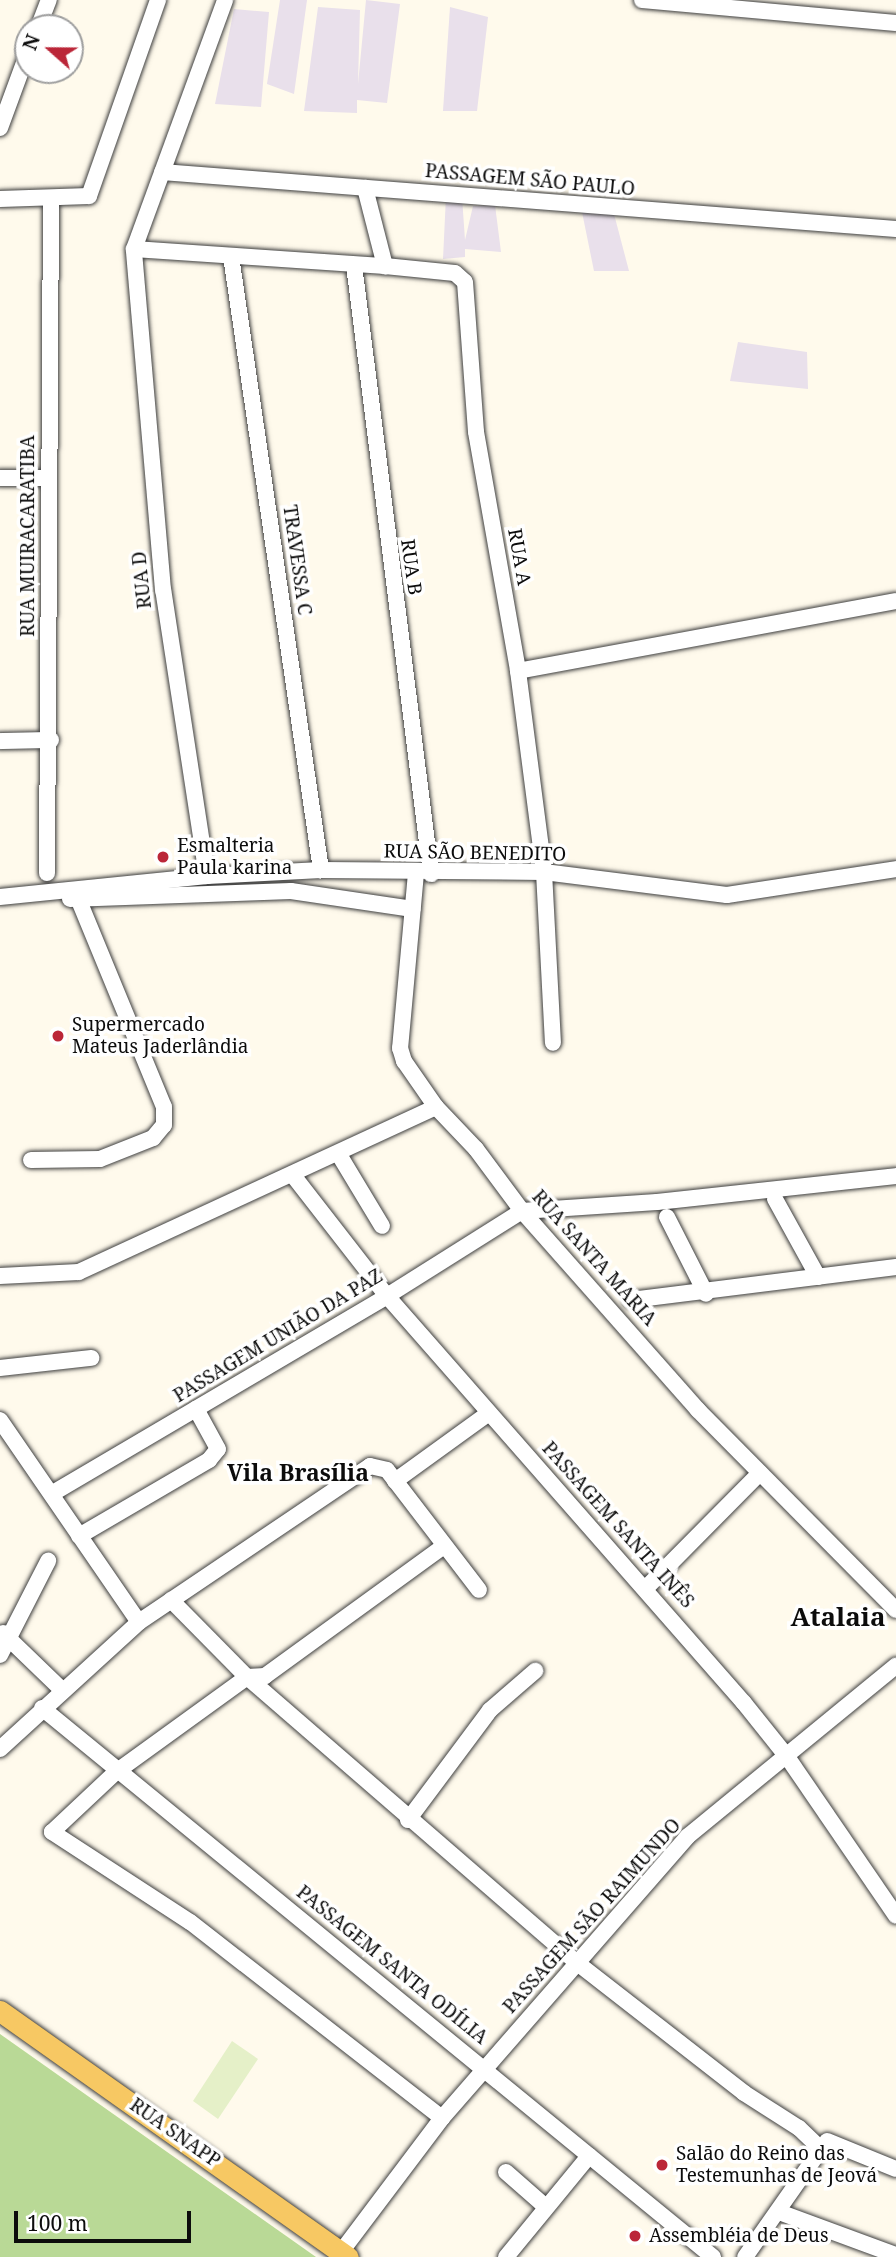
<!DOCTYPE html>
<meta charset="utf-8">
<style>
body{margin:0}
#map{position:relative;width:896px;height:2257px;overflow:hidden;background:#fffaec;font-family:"Noto Serif",serif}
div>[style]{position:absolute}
.industrial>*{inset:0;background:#e9e0eb}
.forest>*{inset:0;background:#b9d996}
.pitch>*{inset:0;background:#e5f0c8}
.roads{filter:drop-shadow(0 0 2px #3f3f3f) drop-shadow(0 0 2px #3f3f3f)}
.minor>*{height:16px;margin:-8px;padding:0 8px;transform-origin:8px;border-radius:8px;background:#fff}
.major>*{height:21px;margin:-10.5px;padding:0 10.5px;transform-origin:10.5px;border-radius:10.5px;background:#f7c863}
.dots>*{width:19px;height:19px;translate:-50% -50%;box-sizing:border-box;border:4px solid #fff;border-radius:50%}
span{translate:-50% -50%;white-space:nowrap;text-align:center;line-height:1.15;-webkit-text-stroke:7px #fff;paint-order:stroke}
.street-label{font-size:19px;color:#0c0c0c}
.poi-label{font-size:19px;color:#0c0c0c}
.left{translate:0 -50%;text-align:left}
.quarter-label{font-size:23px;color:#0c0c0c;font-weight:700}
.district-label{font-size:26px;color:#0c0c0c;font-weight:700}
.north{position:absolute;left:14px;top:14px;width:70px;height:70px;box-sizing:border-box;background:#fff;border:2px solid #9e9e9e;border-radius:50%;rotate:291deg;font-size:19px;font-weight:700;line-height:28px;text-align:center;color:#0c0c0c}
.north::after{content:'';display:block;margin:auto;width:24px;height:32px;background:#bb2638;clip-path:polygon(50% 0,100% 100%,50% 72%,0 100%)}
.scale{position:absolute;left:14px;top:2211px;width:177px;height:32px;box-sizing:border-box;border:4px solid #0c0c0c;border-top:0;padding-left:9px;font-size:21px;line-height:24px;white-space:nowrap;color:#0c0c0c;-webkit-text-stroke:5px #fff;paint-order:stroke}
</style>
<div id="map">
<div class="industrial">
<div style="clip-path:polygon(280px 0,307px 0,294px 94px,267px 84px)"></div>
<div style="clip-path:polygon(366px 0,400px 4px,387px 103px,357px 100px,357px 113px,304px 111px,318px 7px,360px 10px,358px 84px)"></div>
<div style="clip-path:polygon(450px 7px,488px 17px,477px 111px,443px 111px)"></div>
<div style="clip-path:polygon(234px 9px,269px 12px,261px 107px,215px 104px)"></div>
<div style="clip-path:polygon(446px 196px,462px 197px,465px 240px,473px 206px,495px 205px,501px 252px,465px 249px,465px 257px,443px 259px)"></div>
<div style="clip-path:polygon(582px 212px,614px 214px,629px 271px,594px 271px)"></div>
<div style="clip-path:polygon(738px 342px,807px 352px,808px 389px,730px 381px)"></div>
</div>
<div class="forest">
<div style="clip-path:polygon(0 2034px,316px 2257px,0 2257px)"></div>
</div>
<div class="pitch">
<div style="clip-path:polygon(232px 2041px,258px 2059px,218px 2119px,193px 2101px)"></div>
</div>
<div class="roads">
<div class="minor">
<div style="left:642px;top:0;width:255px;rotate:5.2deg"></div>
<div style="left:38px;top:28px;width:30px;rotate:-69deg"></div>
<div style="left:0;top:128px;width:81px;rotate:-69.8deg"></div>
<div style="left:162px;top:172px;width:736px;rotate:4.44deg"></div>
<div style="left:365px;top:188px;width:81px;rotate:75.6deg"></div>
<div style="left:0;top:199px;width:89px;rotate:-1.9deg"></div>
<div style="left:89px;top:196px;width:208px;rotate:-70.6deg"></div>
<div style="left:134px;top:249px;width:252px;rotate:3.9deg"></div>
<div style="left:385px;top:266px;width:70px;rotate:5.7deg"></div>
<div style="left:455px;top:273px;width:13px;rotate:42deg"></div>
<div style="left:465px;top:282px;width:150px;rotate:85.8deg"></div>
<div style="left:476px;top:432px;width:243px;rotate:80deg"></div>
<div style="left:518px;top:671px;width:203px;rotate:82.6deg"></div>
<div style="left:544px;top:872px;width:171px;rotate:87deg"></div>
<div style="left:231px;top:256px;width:621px;rotate:81.66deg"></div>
<div style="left:354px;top:265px;width:614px;rotate:82.79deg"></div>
<div style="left:0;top:478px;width:48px"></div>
<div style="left:518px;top:671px;width:384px;rotate:-10.5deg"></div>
<div style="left:0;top:741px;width:51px;rotate:-1.1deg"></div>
<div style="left:47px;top:873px;width:673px;rotate:-89.66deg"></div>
<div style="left:416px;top:873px;width:176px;rotate:95.2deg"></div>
<div style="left:400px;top:1048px;width:14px;rotate:73deg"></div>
<div style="left:404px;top:1061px;width:56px;rotate:55.2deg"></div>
<div style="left:436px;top:1107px;width:58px;rotate:46.4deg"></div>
<div style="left:476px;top:1149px;width:77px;rotate:53.4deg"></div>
<div style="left:522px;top:1211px;width:266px;rotate:48.5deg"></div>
<div style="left:698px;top:1410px;width:281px;rotate:45.3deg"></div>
<div style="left:207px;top:876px;width:289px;rotate:-98.7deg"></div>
<div style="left:163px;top:590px;width:342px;rotate:-94.9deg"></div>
<div style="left:134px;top:249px;width:265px;rotate:-69.9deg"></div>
<div style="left:0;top:897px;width:208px;rotate:-5.8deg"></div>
<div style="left:207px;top:876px;width:114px;rotate:-3deg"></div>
<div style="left:321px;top:870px;width:223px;rotate:0.5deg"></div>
<div style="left:544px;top:872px;width:184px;rotate:7.2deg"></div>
<div style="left:727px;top:895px;width:171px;rotate:-8.7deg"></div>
<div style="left:70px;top:899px;width:221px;rotate:-2.1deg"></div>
<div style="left:291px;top:891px;width:123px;rotate:8.4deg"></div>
<div style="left:338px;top:1153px;width:85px;rotate:58.9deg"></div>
<div style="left:31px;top:1160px;width:69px;rotate:-0.8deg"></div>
<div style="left:100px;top:1159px;width:57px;rotate:-21.6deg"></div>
<div style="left:153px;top:1138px;width:17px;rotate:-50deg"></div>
<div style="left:164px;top:1125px;width:18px;rotate:-90deg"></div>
<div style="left:164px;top:1107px;width:223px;rotate:-112.4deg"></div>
<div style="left:292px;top:1174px;width:155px;rotate:52.1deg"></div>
<div style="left:387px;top:1296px;width:541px;rotate:48.74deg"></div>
<div style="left:744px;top:1703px;width:70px;rotate:51.3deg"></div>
<div style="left:788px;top:1758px;width:191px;rotate:55.6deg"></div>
<div style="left:775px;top:1199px;width:89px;rotate:61.1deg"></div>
<div style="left:667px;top:1217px;width:86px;rotate:63.1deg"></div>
<div style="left:0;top:1276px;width:79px;rotate:-2.9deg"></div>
<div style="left:79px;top:1272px;width:393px;rotate:-24.8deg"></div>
<div style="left:631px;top:1300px;width:267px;rotate:-7.1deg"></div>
<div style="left:0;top:1368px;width:92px;rotate:-6.3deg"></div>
<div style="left:0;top:1420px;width:245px;rotate:55.5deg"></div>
<div style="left:395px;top:1481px;width:116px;rotate:-35.9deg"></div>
<div style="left:53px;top:1493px;width:388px;rotate:-30.5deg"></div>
<div style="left:387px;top:1296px;width:160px;rotate:-32.2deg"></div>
<div style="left:522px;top:1211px;width:135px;rotate:-3.8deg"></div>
<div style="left:657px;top:1202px;width:240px;rotate:-6.2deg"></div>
<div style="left:79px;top:1536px;width:151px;rotate:-30.3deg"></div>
<div style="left:209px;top:1460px;width:14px;rotate:-51deg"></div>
<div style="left:218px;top:1449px;width:46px;rotate:-118.8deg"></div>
<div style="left:646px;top:1588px;width:162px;rotate:-45.3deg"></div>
<div style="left:171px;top:1600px;width:108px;rotate:45.4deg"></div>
<div style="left:247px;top:1677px;width:435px;rotate:40.9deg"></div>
<div style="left:576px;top:1962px;width:213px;rotate:37.9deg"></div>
<div style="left:744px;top:2093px;width:65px;rotate:32.5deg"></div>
<div style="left:799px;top:2128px;width:30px;rotate:44deg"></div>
<div style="left:821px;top:2149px;width:132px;rotate:125.1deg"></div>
<div style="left:3px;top:1633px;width:81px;rotate:44deg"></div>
<div style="left:0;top:1655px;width:106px;rotate:-62.9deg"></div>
<div style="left:42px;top:1708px;width:867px;rotate:39.29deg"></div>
<div style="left:0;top:1749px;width:188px;rotate:-42.4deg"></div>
<div style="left:139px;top:1622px;width:279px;rotate:-34deg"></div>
<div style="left:370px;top:1466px;width:17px;rotate:13deg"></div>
<div style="left:387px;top:1470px;width:151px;rotate:52.5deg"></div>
<div style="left:408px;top:1820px;width:137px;rotate:-53.3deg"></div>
<div style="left:490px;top:1710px;width:60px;rotate:-40.9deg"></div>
<div style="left:442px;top:2118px;width:319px;rotate:-142.1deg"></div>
<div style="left:190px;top:1922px;width:165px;rotate:-146.9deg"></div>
<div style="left:52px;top:1832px;width:88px;rotate:-43.2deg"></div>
<div style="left:116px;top:1772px;width:162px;rotate:-35.9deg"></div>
<div style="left:247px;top:1677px;width:18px;rotate:-3deg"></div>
<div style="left:265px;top:1676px;width:221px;rotate:-36deg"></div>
<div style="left:827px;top:2141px;width:74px;rotate:22.1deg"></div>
<div style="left:506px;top:2172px;width:53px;rotate:41.2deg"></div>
<div style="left:779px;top:2212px;width:125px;rotate:20.2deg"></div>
<div style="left:341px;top:2252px;width:168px;rotate:-53deg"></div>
<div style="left:442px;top:2118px;width:374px;rotate:-48.9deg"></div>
<div style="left:688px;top:1836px;width:269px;rotate:-39.3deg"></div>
<div style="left:506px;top:2257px;width:131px;rotate:-50.6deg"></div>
</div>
<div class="major">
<div style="left:0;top:2011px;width:426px;rotate:35.3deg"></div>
</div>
</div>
<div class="dots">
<div style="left:163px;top:857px;background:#bb2638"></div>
<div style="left:58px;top:1036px;background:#bb2638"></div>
<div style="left:662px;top:2165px;background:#bb2638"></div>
<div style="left:635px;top:2236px;background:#bb2638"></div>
</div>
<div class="street-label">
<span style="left:530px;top:180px;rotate:5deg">PASSAGEM SÃO PAULO</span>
<span style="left:28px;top:536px;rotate:-90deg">RUA MUIRACARATIBA</span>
<span style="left:519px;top:557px;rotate:80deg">RUA A</span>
<span style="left:297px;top:560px;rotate:82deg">TRAVESSA C</span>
<span style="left:411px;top:567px;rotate:82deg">RUA B</span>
<span style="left:142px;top:580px;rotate:-96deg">RUA D</span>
<span style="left:475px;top:853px;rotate:1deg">RUA SÃO BENEDITO</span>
<span style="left:594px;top:1258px;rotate:48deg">RUA SANTA MARIA</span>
<span style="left:278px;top:1336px;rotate:-31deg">PASSAGEM UNIÃO DA PAZ</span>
<span style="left:618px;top:1525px;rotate:48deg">PASSAGEM SANTA INÊS</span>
<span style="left:592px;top:1916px;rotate:-48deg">PASSAGEM SÃO RAIMUNDO</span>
<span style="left:392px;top:1965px;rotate:39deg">PASSAGEM SANTA ODÍLIA</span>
<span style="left:175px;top:2133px;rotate:35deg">RUA SNAPP</span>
</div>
<div class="poi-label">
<span class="left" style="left:177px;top:857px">Esmalteria<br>Paula karina</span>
<span class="left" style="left:72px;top:1036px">Supermercado<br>Mateus Jaderlândia</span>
<span class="left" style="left:676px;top:2165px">Salão do Reino das<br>Testemunhas de Jeová</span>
<span class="left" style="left:649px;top:2236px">Assembléia de Deus</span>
</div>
<div class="quarter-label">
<span style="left:298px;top:1472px">Vila Brasília</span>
</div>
<div class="district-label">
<span style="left:838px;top:1617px">Atalaia</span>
</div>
<div class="north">N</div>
<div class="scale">100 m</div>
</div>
